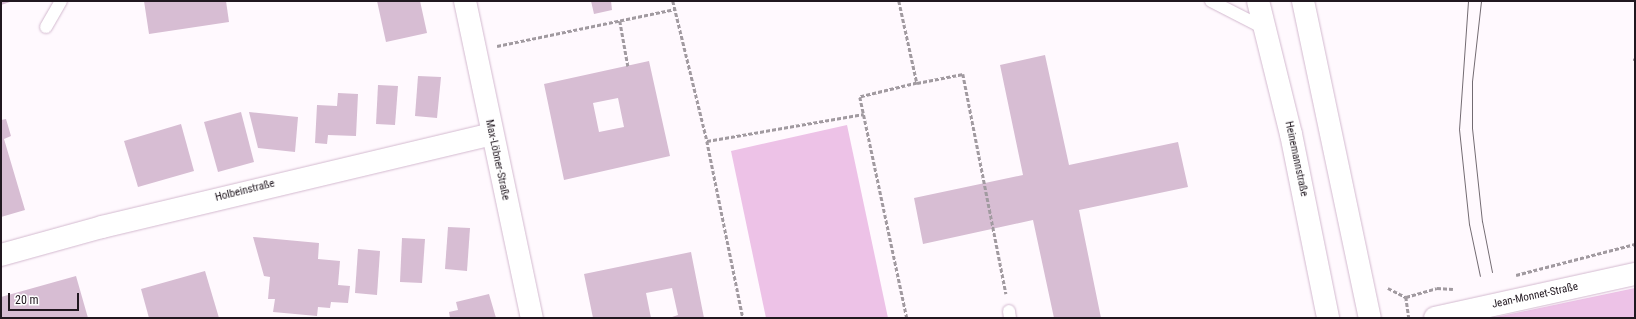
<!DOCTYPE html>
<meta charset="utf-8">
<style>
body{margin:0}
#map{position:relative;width:1636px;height:319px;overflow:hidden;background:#fff9fe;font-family:"Roboto Condensed",sans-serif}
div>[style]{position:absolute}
.green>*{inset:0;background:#edc2e7}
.building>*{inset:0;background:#d7bdd3}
.path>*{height:2.5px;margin-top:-1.25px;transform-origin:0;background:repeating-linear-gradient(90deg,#a19aa0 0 4px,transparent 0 6px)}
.roads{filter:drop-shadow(0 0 1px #d3b9cf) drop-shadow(0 0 1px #d3b9cf)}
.service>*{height:12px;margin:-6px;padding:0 6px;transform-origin:6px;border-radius:6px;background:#fff}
.minor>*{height:22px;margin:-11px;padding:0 11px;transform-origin:11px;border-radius:11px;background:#fff}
.secondary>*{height:22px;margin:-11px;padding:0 11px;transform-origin:11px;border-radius:11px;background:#fff}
.tram>*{height:1px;margin:-0.5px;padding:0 0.5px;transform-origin:0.5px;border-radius:0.5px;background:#736b72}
span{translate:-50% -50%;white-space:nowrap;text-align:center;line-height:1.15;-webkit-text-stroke:4px #fff;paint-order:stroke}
.street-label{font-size:11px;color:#211820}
.frame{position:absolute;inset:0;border:2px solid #211820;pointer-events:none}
.scale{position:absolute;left:8px;top:293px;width:71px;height:18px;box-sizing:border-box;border:2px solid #211820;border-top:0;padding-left:5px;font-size:12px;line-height:14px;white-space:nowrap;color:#211820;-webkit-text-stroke:3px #fff;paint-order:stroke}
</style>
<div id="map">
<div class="green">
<div style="clip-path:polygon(847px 125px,888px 318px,766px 318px,731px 151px)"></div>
<div style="clip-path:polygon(1635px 288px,1635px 318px,1491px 318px)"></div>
</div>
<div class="building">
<div style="clip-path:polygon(1px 1px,13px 1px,1px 5px)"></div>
<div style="clip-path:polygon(144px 1px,226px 1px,229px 22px,149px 34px)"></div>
<div style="clip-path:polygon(377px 1px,420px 1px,427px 33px,386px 42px)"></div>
<div style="clip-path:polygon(591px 1px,611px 1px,612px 10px,594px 14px)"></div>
<div style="clip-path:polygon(1045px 55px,1069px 165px,1178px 142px,1188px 187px,1079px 210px,1101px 318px,1054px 318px,1033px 220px,923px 244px,914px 198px,1023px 175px,1000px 65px)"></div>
<div style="clip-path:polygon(evenodd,649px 61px,670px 156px,564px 180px,544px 84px,649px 61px,618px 98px,624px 127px,599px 132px,593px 103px,618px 98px)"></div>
<div style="clip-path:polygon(418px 76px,441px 77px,437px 118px,415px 116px)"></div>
<div style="clip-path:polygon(378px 85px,398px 86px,395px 125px,376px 124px)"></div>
<div style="clip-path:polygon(338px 93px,358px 94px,356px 136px,328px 135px,327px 144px,315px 143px,317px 105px,337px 106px)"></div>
<div style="clip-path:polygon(241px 112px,254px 162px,218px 172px,204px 122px)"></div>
<div style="clip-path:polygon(249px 112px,298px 117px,295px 152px,258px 148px)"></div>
<div style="clip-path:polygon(6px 119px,11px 136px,4px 139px,25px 210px,1px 217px,1px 120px)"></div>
<div style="clip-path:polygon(181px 124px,194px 171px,138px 187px,124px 141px)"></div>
<div style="clip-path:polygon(448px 227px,470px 228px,467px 271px,445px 269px)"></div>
<div style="clip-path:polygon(253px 237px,319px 243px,318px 259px,340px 261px,338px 285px,350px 286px,348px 303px,331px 302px,330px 308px,318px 307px,317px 316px,273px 312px,275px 299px,268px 299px,270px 277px,264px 276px)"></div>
<div style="clip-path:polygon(402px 238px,425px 239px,422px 283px,400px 282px)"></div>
<div style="clip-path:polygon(358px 249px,380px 251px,377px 295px,355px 293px)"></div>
<div style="clip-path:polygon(691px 252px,704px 318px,669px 318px,678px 315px,672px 288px,646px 293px,651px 318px,593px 318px,584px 274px)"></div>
<div style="clip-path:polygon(205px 271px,219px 318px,149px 318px,141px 289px)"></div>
<div style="clip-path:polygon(76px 276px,88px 318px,1px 318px,1px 297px)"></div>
<div style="clip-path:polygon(489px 294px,496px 318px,450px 318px,449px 312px,458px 310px,456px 302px)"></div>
</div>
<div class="path">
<div style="left:673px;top:1px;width:144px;rotate:76.3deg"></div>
<div style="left:707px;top:141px;width:181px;rotate:78.5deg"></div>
<div style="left:899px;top:1px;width:84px;rotate:77.6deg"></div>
<div style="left:917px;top:83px;width:59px;rotate:166.2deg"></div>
<div style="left:860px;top:97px;width:226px;rotate:78deg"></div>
<div style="left:620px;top:21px;width:46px;rotate:79.9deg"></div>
<div style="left:497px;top:46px;width:182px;rotate:-11.7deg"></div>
<div style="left:1633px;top:60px;width:2px;rotate:-27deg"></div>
<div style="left:917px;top:83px;width:47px;rotate:-11.1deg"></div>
<div style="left:963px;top:74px;width:224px;rotate:78.9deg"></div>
<div style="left:707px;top:141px;width:159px;rotate:-9.8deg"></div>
<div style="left:1516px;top:275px;width:123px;rotate:-14.6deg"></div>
<div style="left:1388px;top:288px;width:20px;rotate:27deg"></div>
<div style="left:1406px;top:297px;width:21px;rotate:82deg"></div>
<div style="left:1406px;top:297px;width:32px;rotate:-16deg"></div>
<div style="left:1437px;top:288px;width:16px;rotate:4deg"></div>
</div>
<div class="roads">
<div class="service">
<div style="left:1211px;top:1px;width:59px;rotate:27deg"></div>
<div style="left:46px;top:27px;width:30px;rotate:-60deg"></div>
<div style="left:1009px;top:311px;width:7px;rotate:82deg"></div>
</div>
<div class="minor">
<div style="left:465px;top:1px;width:324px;rotate:78.1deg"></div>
<div style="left:1px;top:255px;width:105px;rotate:-15.5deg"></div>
<div style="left:102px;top:227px;width:400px;rotate:-13.4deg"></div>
<div style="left:1435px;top:318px;width:205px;rotate:-12.4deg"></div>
</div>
<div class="secondary">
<div style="left:1258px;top:1px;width:137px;rotate:76.1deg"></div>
<div style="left:1291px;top:134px;width:188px;rotate:78.6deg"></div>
<div style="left:1303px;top:1px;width:324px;rotate:78.1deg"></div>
</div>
</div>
<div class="tram">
<div style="left:1468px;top:1px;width:128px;rotate:94deg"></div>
<div style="left:1459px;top:129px;width:96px;rotate:84deg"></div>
<div style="left:1469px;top:224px;width:53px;rotate:78.1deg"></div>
<div style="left:1481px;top:1px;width:81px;rotate:96.4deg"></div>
<div style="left:1472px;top:81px;width:47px;rotate:90deg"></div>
<div style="left:1472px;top:128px;width:94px;rotate:83.9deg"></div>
<div style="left:1482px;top:221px;width:52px;rotate:78.9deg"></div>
</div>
<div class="street-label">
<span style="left:1296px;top:159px;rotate:78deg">Heinemannstraße</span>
<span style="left:497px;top:160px;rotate:78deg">Max-Löbner-Straße</span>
<span style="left:245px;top:191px;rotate:-14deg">Holbeinstraße</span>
<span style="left:1535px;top:296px;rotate:-12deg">Jean-Monnet-Straße</span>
</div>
<div class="frame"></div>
<div class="scale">20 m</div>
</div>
